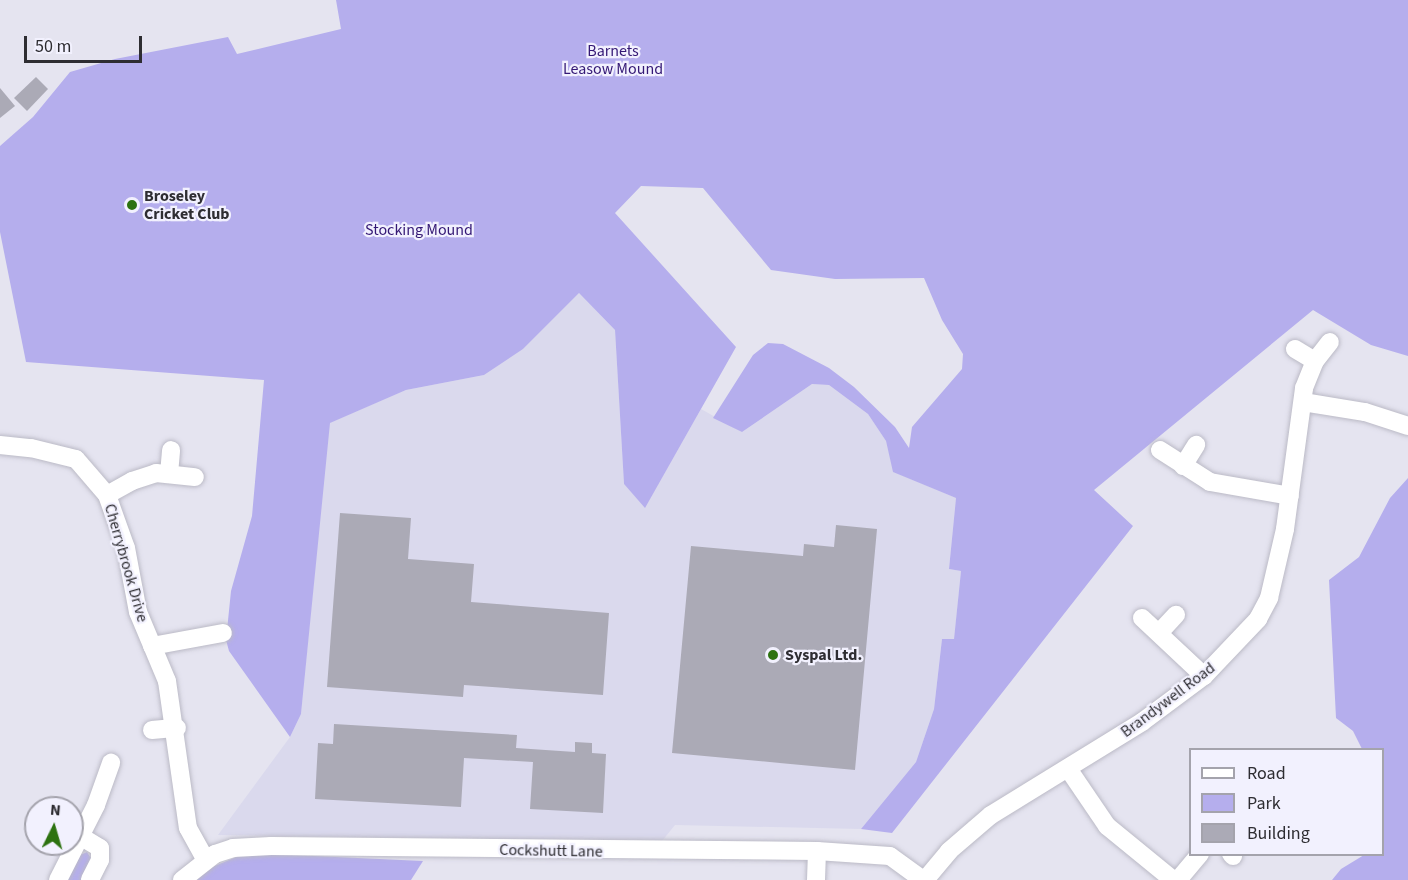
<!DOCTYPE html>
<style>
body{margin:0}
#map{position:relative;width:1408px;height:880px;overflow:hidden;background:#e5e4f0;font-family:"Source Sans 3",sans-serif}
div>[style]{position:absolute}
.built>*{inset:0;background:#dad9ed}
.green>*{inset:0;background:#b5aeed}
.building>*{inset:0;background:#abaab6}
.roads{filter:drop-shadow(0 0 2px #bbbac6) drop-shadow(0 0 2px #bbbac6)}
.street>*{height:18px;margin:-9px;padding:0 9px;transform-origin:9px;border-radius:9px;background:#fff}
.dots>*{width:16px;height:16px;translate:-50% -50%;box-sizing:border-box;border:3px solid #f2f1fe;border-radius:50%}
span{translate:-50% -50%;white-space:nowrap;text-align:center;line-height:1.15;-webkit-text-stroke:4.5px #f2f1fe;paint-order:stroke}
.park-label{font-size:16px;color:#341875}
.poi-label{font-size:16px;color:#2e2d32;font-weight:700}
.left{translate:0 -50%;text-align:left}
.street-label{font-size:16px;color:#2e2d32}
.legend{position:absolute;left:1189px;top:748px;width:195px;height:108px;box-sizing:border-box;background:#f2f1fe;border:2px solid #a4a3ac;margin:0;padding:8px 10px;list-style:none;font-size:18px;color:#2e2d32}
.legend li{display:flex;align-items:center;gap:12px;height:30px}
.legend b{width:30px;border:2px solid #a4a3ac}
.north{position:absolute;left:24px;top:796px;width:60px;height:60px;box-sizing:border-box;background:#f2f1fe;border:2px solid #a4a3ac;border-radius:50%;rotate:5deg;font-size:16px;font-weight:700;line-height:24px;text-align:center;color:#2e2d32}
.north::after{content:'';display:block;margin:auto;width:21px;height:27px;background:#2d7210;clip-path:polygon(50% 0,100% 100%,50% 72%,0 100%)}
.scale{position:absolute;left:24px;top:36px;width:118px;height:27px;box-sizing:border-box;border:3px solid #2e2d32;border-top:0;padding-left:8px;font-size:18px;line-height:21px;white-space:nowrap;color:#2e2d32;-webkit-text-stroke:4px #f2f1fe;paint-order:stroke}
</style>
<div id="map">
<div class="built">
<div style="clip-path:polygon(579px 293px,615px 330px,624px 484px,645px 507px,701px 409px,742px 432px,812px 384px,829px 385px,868px 414px,886px 441px,894px 472px,956px 498px,949px 569px,961px 571px,954px 640px,942px 639px,934px 709px,916px 762px,861px 829px,675px 825px,662px 841px,218px 835px,290px 737px,301px 714px,329px 423px,406px 390px,484px 375px,523px 349px)"></div>
</div>
<div class="green">
<div style="clip-path:polygon(336px 0,1408px 0,1408px 356px,1371px 345px,1313px 310px,1094px 490px,1133px 526px,892px 833px,861px 829px,916px 762px,934px 709px,942px 639px,954px 639px,961px 571px,949px 569px,956px 498px,893px 472px,886px 441px,868px 414px,829px 385px,812px 384px,742px 432px,713px 418px,753px 355px,768px 343px,783px 344px,829px 368px,854px 387px,895px 427px,909px 448px,912px 427px,962px 369px,963px 354px,942px 320px,924px 278px,835px 279px,771px 270px,703px 188px,641px 186px,615px 213px,736px 347px,645px 508px,624px 484px,615px 330px,579px 293px,523px 349px,484px 375px,406px 390px,330px 423px,301px 714px,290px 737px,229px 651px,226px 640px,231px 591px,252px 516px,264px 380px,26px 362px,0 232px,0 146px,33px 117px,70px 72px,115px 59px,228px 37px,237px 54px,341px 29px)"></div>
<div style="clip-path:polygon(1408px 478px,1408px 880px,1332px 880px,1341px 869px,1364px 855px,1382px 854px,1382px 750px,1362px 749px,1353px 731px,1336px 718px,1329px 580px,1359px 557px,1390px 498px)"></div>
<div style="clip-path:polygon(87px 852px,92px 860px,83px 880px,67px 880px,80px 855px)"></div>
<div style="clip-path:polygon(246px 853px,423px 861px,411px 880px,197px 880px,205px 870px)"></div>
</div>
<div class="building">
<div style="clip-path:polygon(36px 77px,48px 89px,27px 111px,14px 98px)"></div>
<div style="clip-path:polygon(0 88px,15px 106px,0 118px)"></div>
<div style="clip-path:polygon(340px 513px,411px 518px,408px 559px,474px 564px,471px 602px,609px 613px,603px 695px,464px 685px,463px 697px,327px 687px)"></div>
<div style="clip-path:polygon(836px 525px,877px 529px,855px 770px,672px 753px,691px 546px,803px 556px,804px 544px,834px 547px)"></div>
<div style="clip-path:polygon(334px 724px,517px 735px,516px 748px,575px 752px,575px 742px,592px 743px,592px 753px,606px 754px,603px 813px,530px 809px,533px 762px,464px 758px,461px 807px,315px 799px,318px 743px,333px 744px)"></div>
</div>
<div class="roads">
<div class="street">
<div style="left:1295px;top:349px;width:23px;rotate:31deg"></div>
<div style="left:1303px;top:402px;width:63px;rotate:9.2deg"></div>
<div style="left:1365px;top:412px;width:45px;rotate:18deg"></div>
<div style="left:0;top:445px;width:31px;rotate:6deg"></div>
<div style="left:31px;top:448px;width:46px;rotate:13.7deg"></div>
<div style="left:76px;top:459px;width:48px;rotate:49.3deg"></div>
<div style="left:107px;top:495px;width:56px;rotate:70.3deg"></div>
<div style="left:126px;top:548px;width:65px;rotate:79.4deg"></div>
<div style="left:138px;top:612px;width:75px;rotate:67.2deg"></div>
<div style="left:167px;top:681px;width:148px;rotate:81.9deg"></div>
<div style="left:188px;top:828px;width:35px;rotate:61deg"></div>
<div style="left:1160px;top:450px;width:59px;rotate:32.6deg"></div>
<div style="left:1210px;top:482px;width:81px;rotate:9.9deg"></div>
<div style="left:1183px;top:466px;width:25px;rotate:-58deg"></div>
<div style="left:169px;top:474px;width:24px;rotate:-85deg"></div>
<div style="left:107px;top:495px;width:29px;rotate:-29deg"></div>
<div style="left:132px;top:481px;width:25px;rotate:-18deg"></div>
<div style="left:156px;top:473px;width:39px;rotate:6deg"></div>
<div style="left:1142px;top:618px;width:85px;rotate:43.1deg"></div>
<div style="left:1159px;top:633px;width:25px;rotate:-47deg"></div>
<div style="left:152px;top:646px;width:72px;rotate:-10.4deg"></div>
<div style="left:152px;top:730px;width:25px;rotate:-5deg"></div>
<div style="left:1069px;top:770px;width:68px;rotate:55.8deg"></div>
<div style="left:1107px;top:826px;width:85px;rotate:39.3deg"></div>
<div style="left:80px;top:836px;width:23px;rotate:31deg"></div>
<div style="left:100px;top:848px;width:12px;rotate:90deg"></div>
<div style="left:100px;top:860px;width:22px;rotate:117deg"></div>
<div style="left:1231px;top:854px;width:3px;rotate:45deg"></div>
<div style="left:58px;top:880px;width:84px;rotate:-63.1deg"></div>
<div style="left:96px;top:805px;width:45px;rotate:-70.3deg"></div>
<div style="left:182px;top:880px;width:42px;rotate:-38.2deg"></div>
<div style="left:215px;top:854px;width:19px;rotate:-18deg"></div>
<div style="left:233px;top:848px;width:38px;rotate:-3deg"></div>
<div style="left:271px;top:846px;width:546px;rotate:0.52deg"></div>
<div style="left:817px;top:851px;width:73px;rotate:3.9deg"></div>
<div style="left:890px;top:856px;width:41px;rotate:36deg"></div>
<div style="left:816px;top:880px;width:29px;rotate:-88deg"></div>
<div style="left:925px;top:880px;width:38px;rotate:-50deg"></div>
<div style="left:949px;top:851px;width:55px;rotate:-40.6deg"></div>
<div style="left:991px;top:815px;width:177px;rotate:-31.6deg"></div>
<div style="left:1142px;top:722px;width:77px;rotate:-36.6deg"></div>
<div style="left:1204px;top:676px;width:79px;rotate:-46.5deg"></div>
<div style="left:1258px;top:619px;width:24px;rotate:-62deg"></div>
<div style="left:1269px;top:598px;width:71px;rotate:-76.9deg"></div>
<div style="left:1285px;top:529px;width:142px;rotate:-82.3deg"></div>
<div style="left:1304px;top:388px;width:29px;rotate:-68deg"></div>
<div style="left:1315px;top:361px;width:24px;rotate:-52deg"></div>
<div style="left:1178px;top:880px;width:34px;rotate:-50deg"></div>
</div>
</div>
<div class="dots">
<div style="left:132px;top:205px;background:#2d7210"></div>
<div style="left:773px;top:655px;background:#2d7210"></div>
</div>
<div class="park-label">
<span style="left:613px;top:60px">Barnets<br>Leasow Mound</span>
<span style="left:419px;top:230px">Stocking Mound</span>
</div>
<div class="poi-label">
<span class="left" style="left:144px;top:205px">Broseley<br>Cricket Club</span>
<span class="left" style="left:785px;top:655px">Syspal Ltd.</span>
</div>
<div class="street-label">
<span style="left:126px;top:563px;rotate:74deg">Cherrybrook Drive</span>
<span style="left:1168px;top:700px;rotate:-37deg">Brandywell Road</span>
<span style="left:551px;top:851px;rotate:1deg">Cockshutt Lane</span>
</div>
<ul class="legend">
<li><b style="height:8px;background:#fff"></b>Road</li>
<li><b style="height:16px;background:#b5aeed"></b>Park</li>
<li><b style="height:16px;background:#abaab6"></b>Building</li>
</ul>
<div class="north">N</div>
<div class="scale">50 m</div>
</div>
